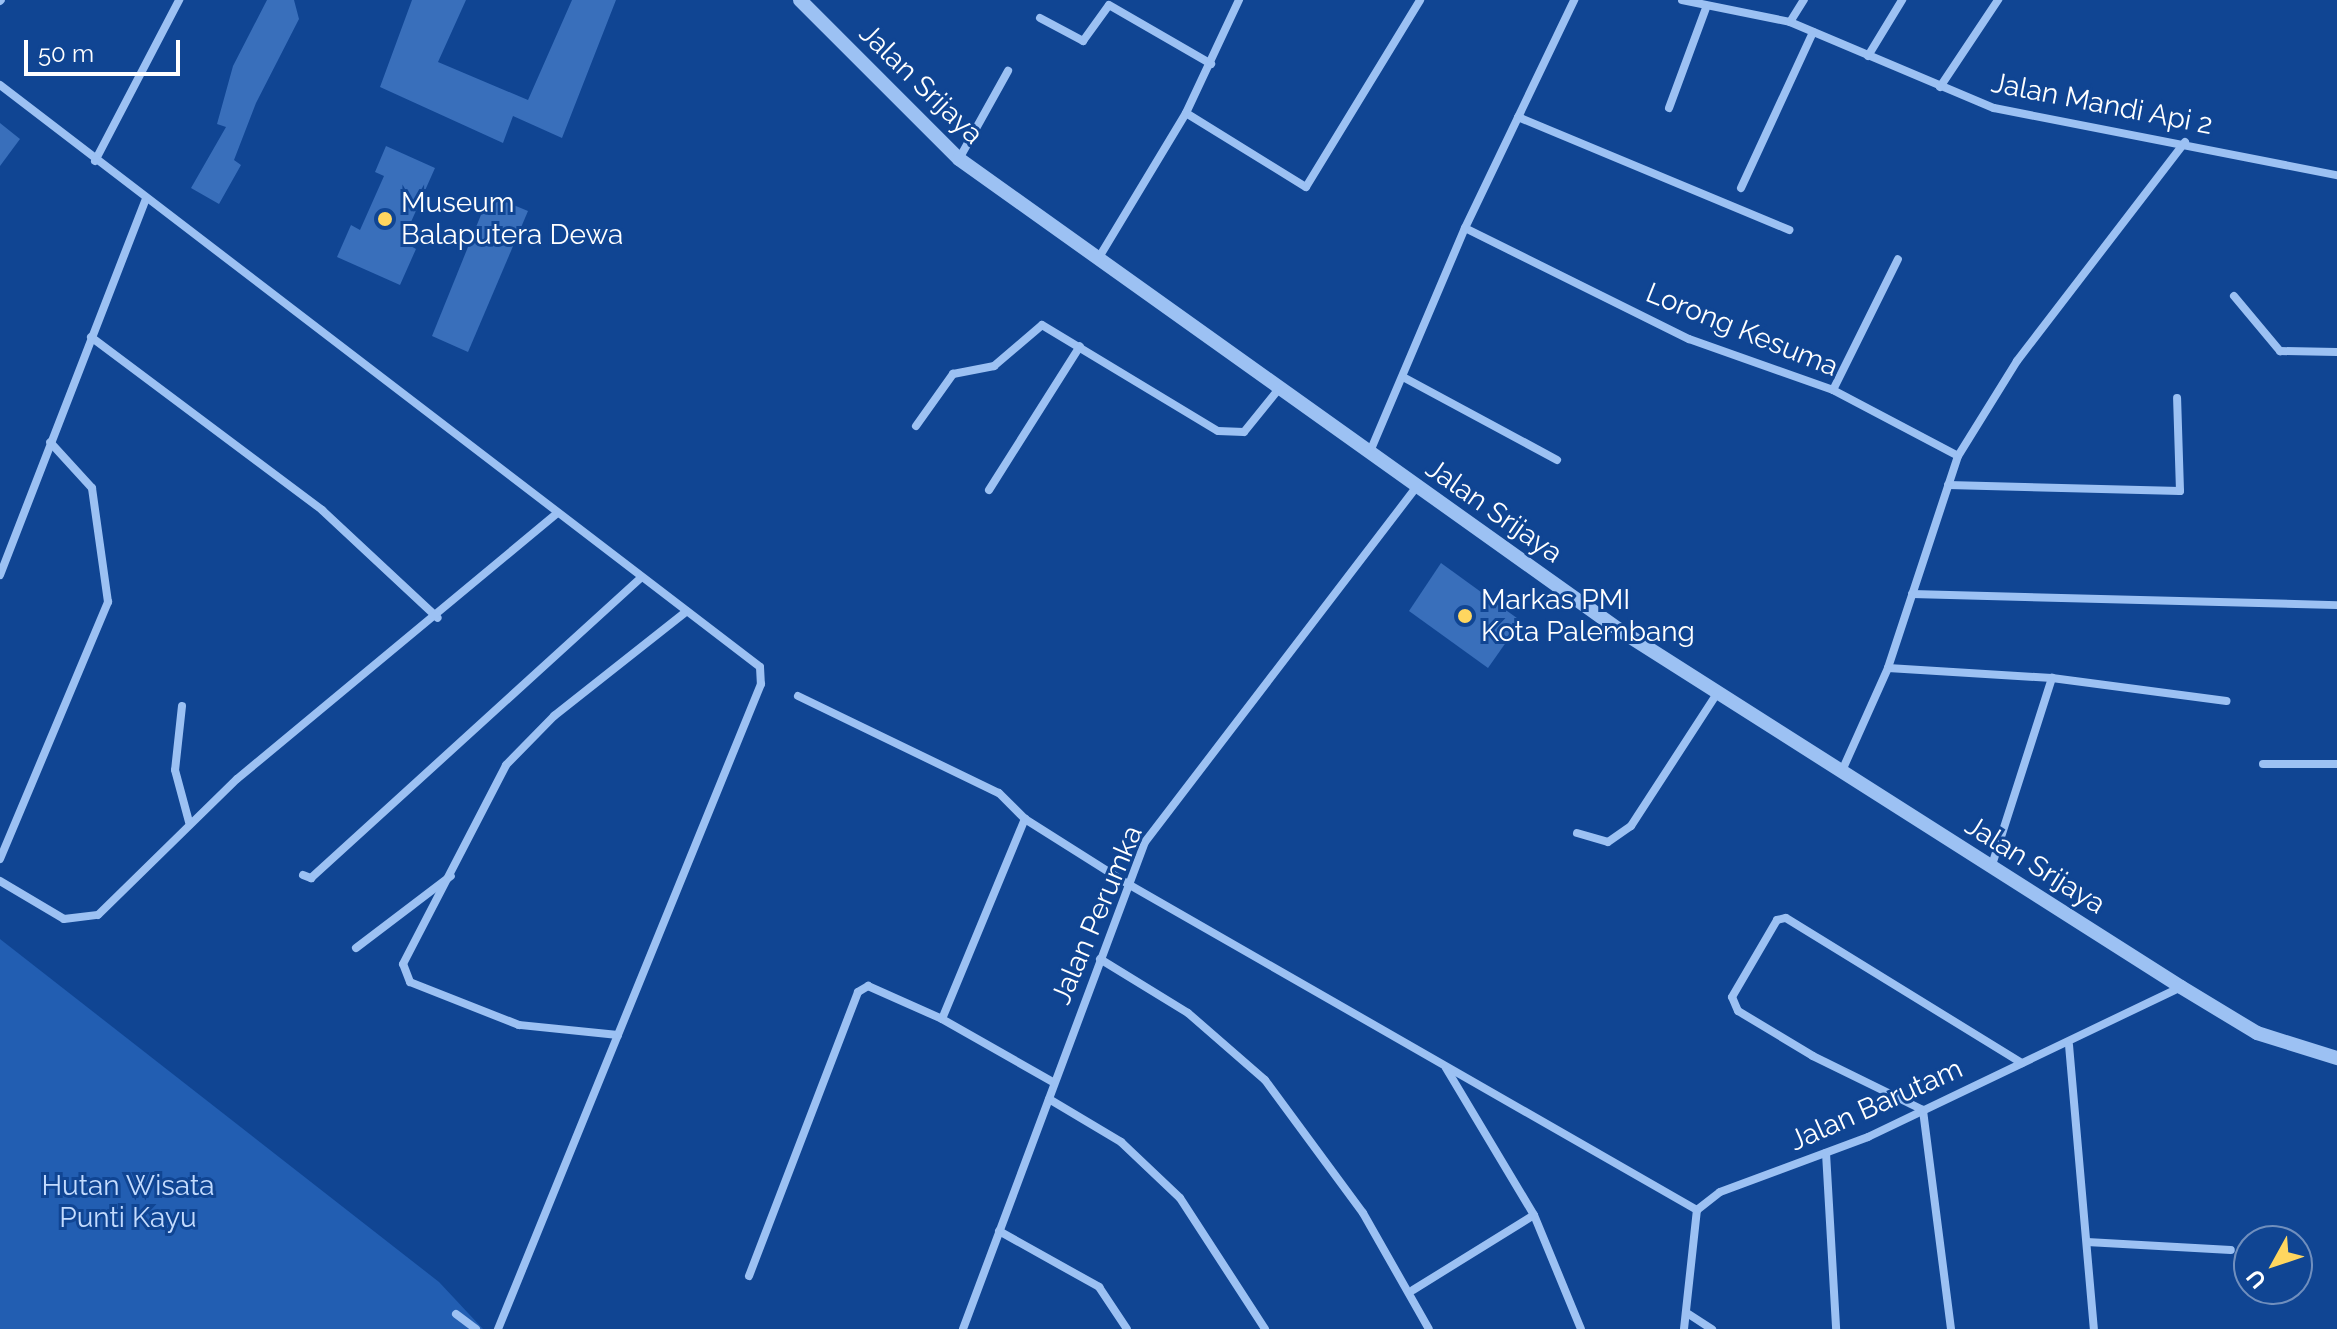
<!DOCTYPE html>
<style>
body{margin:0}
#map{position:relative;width:2337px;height:1329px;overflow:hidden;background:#104593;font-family:Raleway,sans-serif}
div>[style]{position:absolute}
.green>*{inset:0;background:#225eb2}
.building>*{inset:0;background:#396fbb}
.minor>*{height:8px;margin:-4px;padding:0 4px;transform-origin:4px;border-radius:4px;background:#9cc1f3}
.tertiary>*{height:14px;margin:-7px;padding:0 7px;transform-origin:7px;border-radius:7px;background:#9cc1f3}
.dots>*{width:22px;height:22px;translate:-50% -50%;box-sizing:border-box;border:4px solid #104593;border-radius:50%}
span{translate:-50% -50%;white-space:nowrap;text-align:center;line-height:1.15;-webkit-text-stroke:6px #104593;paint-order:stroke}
.street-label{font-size:28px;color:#fff}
.poi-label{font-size:28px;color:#fff}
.left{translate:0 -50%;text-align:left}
.park-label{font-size:28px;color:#c4dcfe}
.north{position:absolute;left:2233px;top:1225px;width:80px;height:80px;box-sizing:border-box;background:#104593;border:2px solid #708fbe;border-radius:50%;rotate:230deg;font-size:22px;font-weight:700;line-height:32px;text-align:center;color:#fff}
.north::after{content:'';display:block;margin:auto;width:28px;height:36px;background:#ffd65f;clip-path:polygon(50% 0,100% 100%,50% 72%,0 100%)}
.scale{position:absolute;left:24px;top:40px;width:156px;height:36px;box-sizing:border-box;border:4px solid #fff;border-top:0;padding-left:10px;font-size:24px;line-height:28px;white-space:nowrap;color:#fff;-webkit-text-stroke:6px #104593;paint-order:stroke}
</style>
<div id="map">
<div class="green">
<div style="clip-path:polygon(0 939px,439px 1282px,483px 1329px,0 1329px)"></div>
</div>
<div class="building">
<div style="clip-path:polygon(267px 0,294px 0,299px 19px,256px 103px,234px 160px,241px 165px,219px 204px,191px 188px,226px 127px,217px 124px,233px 66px)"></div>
<div style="clip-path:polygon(412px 0,466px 0,438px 62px,528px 100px,572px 0,616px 0,562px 138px,513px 116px,503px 143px,380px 87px)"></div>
<div style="clip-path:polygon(0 123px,20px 139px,0 166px)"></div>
<div style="clip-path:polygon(386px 146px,435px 168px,411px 222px,407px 244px,416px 249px,400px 285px,337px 257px,351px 225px,360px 230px,384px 176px,375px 172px)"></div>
<div style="clip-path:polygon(489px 195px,528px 211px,468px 352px,432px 336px)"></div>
<div style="clip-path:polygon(1441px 563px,1521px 621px,1488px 668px,1409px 611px)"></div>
</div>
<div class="minor">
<div style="left:1682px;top:0;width:110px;rotate:11.5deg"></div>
<div style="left:1790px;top:22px;width:221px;rotate:22.9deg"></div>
<div style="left:1994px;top:108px;width:349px;rotate:11.1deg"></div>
<div style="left:0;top:1px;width:1px;rotate:-45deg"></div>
<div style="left:1040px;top:18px;width:49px;rotate:28.1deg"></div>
<div style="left:1083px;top:41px;width:44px;rotate:-54.2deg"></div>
<div style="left:1109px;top:5px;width:118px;rotate:30deg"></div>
<div style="left:1790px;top:22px;width:26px;rotate:-58deg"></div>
<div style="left:1868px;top:56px;width:66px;rotate:-58.7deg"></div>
<div style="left:0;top:85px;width:957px;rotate:37.44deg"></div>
<div style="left:760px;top:667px;width:17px;rotate:87deg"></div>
<div style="left:761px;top:684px;width:697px;rotate:112.18deg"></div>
<div style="left:1940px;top:87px;width:105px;rotate:-56.3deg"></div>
<div style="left:1669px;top:108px;width:107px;rotate:-69.7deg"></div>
<div style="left:1186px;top:113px;width:141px;rotate:31.7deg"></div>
<div style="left:1306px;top:187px;width:219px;rotate:-58.6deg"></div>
<div style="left:1518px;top:117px;width:294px;rotate:22.6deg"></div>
<div style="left:2185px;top:142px;width:276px;rotate:127.5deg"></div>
<div style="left:2017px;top:361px;width:112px;rotate:121.8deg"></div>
<div style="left:1958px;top:456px;width:223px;rotate:108.3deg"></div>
<div style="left:1888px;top:668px;width:164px;rotate:3.5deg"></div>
<div style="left:2052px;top:678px;width:176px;rotate:7.5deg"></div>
<div style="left:959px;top:159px;width:101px;rotate:-60.9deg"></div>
<div style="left:95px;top:161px;width:182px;rotate:-62.4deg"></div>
<div style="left:1741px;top:188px;width:172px;rotate:-65.2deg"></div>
<div style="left:1465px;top:228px;width:250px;rotate:26.4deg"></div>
<div style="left:1689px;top:339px;width:153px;rotate:19.5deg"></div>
<div style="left:1833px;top:390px;width:141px;rotate:27.8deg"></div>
<div style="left:1098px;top:259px;width:170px;rotate:-58.9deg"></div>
<div style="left:1186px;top:113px;width:125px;rotate:-64.9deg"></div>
<div style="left:2234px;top:296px;width:72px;rotate:50.1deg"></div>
<div style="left:2280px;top:351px;width:57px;rotate:1deg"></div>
<div style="left:91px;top:337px;width:289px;rotate:36.8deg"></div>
<div style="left:322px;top:510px;width:158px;rotate:43deg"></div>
<div style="left:1403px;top:377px;width:175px;rotate:28.3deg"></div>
<div style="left:1833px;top:390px;width:146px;rotate:-63.6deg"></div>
<div style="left:916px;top:426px;width:64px;rotate:-54.6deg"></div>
<div style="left:953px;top:374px;width:42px;rotate:-11deg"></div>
<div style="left:994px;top:366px;width:63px;rotate:-40.5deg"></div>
<div style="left:1042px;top:325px;width:205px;rotate:31.1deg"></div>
<div style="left:1218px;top:431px;width:26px;rotate:2deg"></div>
<div style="left:1244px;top:432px;width:54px;rotate:-51deg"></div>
<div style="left:1369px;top:454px;width:246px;rotate:-67deg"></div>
<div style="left:1465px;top:228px;width:253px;rotate:-64.4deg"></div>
<div style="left:1948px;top:485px;width:232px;rotate:1.5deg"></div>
<div style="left:2180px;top:491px;width:93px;rotate:-91.8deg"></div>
<div style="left:989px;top:490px;width:170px;rotate:-57.7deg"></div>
<div style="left:0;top:575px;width:404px;rotate:-68.8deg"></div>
<div style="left:1912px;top:594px;width:425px;rotate:1.5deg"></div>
<div style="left:798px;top:696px;width:223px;rotate:25.8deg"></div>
<div style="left:999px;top:793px;width:37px;rotate:45deg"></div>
<div style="left:1025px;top:819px;width:122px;rotate:32.3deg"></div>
<div style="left:1128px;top:884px;width:656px;rotate:29.81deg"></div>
<div style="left:182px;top:706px;width:64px;rotate:96.2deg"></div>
<div style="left:175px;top:770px;width:54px;rotate:74.9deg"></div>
<div style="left:2263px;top:764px;width:74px"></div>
<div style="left:1841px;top:773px;width:115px;rotate:-65.9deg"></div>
<div style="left:1577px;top:833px;width:32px;rotate:16deg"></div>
<div style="left:1608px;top:842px;width:28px;rotate:-35deg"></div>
<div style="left:1631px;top:826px;width:156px;rotate:-57deg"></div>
<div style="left:0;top:859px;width:279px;rotate:-67.2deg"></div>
<div style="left:108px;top:602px;width:115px;rotate:-98deg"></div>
<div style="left:92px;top:488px;width:62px;rotate:-132.4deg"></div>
<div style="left:1991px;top:868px;width:200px;rotate:-72.2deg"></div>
<div style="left:303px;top:875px;width:9px;rotate:21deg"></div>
<div style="left:311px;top:878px;width:447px;rotate:-42.3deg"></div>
<div style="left:0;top:881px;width:74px;rotate:30.7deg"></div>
<div style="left:64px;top:919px;width:34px;rotate:-7deg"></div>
<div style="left:98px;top:915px;width:194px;rotate:-44.4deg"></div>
<div style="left:237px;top:779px;width:415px;rotate:-39.7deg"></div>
<div style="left:356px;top:948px;width:119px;rotate:-37.2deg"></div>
<div style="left:1100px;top:959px;width:103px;rotate:31.5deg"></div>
<div style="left:1188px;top:1013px;width:102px;rotate:41deg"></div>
<div style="left:1265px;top:1080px;width:165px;rotate:53.6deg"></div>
<div style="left:1363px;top:1213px;width:133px;rotate:60.4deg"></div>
<div style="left:942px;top:1019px;width:217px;rotate:-67.5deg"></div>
<div style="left:618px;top:1035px;width:100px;rotate:-174.2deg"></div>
<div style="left:519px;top:1025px;width:117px;rotate:-158.5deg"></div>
<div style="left:410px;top:982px;width:19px;rotate:-111deg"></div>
<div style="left:403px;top:964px;width:224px;rotate:-62.6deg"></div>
<div style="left:506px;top:765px;width:69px;rotate:-45.6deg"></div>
<div style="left:554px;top:716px;width:169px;rotate:-38.3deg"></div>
<div style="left:2069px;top:1045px;width:285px;rotate:85deg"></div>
<div style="left:1446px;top:1068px;width:171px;rotate:59.1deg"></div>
<div style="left:1534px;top:1215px;width:123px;rotate:67.6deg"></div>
<div style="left:1049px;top:1099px;width:84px;rotate:30.8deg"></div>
<div style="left:1121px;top:1142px;width:81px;rotate:43.5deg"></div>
<div style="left:1180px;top:1198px;width:156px;rotate:57deg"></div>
<div style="left:1826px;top:1153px;width:176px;rotate:86.7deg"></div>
<div style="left:999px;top:1231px;width:115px;rotate:29.2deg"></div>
<div style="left:1099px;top:1287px;width:50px;rotate:56.3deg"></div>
<div style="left:2087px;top:1242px;width:144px;rotate:3.2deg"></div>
<div style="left:749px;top:1276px;width:304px;rotate:-69deg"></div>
<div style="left:858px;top:992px;width:12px;rotate:-31deg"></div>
<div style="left:868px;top:986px;width:81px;rotate:24deg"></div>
<div style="left:942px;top:1019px;width:128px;rotate:29.6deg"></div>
<div style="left:1413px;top:1290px;width:142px;rotate:-31.8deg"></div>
<div style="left:1687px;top:1313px;width:30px;rotate:33deg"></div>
<div style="left:456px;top:1314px;width:25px;rotate:37deg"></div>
<div style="left:963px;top:1329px;width:520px;rotate:-69.51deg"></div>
<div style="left:1145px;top:842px;width:444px;rotate:-52.6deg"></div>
<div style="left:1684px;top:1329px;width:120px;rotate:-83.8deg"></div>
<div style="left:1697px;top:1210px;width:29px;rotate:-38deg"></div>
<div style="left:1720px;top:1192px;width:158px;rotate:-20.4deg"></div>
<div style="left:1868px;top:1137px;width:347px;rotate:-25.6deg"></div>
<div style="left:1951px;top:1329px;width:221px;rotate:-97.3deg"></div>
<div style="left:1923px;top:1110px;width:123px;rotate:-153.9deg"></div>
<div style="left:1813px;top:1056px;width:87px;rotate:-149deg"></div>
<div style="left:1738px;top:1011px;width:15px;rotate:-113deg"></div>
<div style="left:1732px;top:997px;width:89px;rotate:-59.7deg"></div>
<div style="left:1777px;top:920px;width:9px;rotate:-13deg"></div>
<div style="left:1786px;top:918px;width:277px;rotate:31.6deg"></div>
</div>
<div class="tertiary">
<div style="left:800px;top:0;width:225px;rotate:45deg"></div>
<div style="left:959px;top:159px;width:809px;rotate:35.5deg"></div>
<div style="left:1618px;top:629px;width:667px;rotate:32.45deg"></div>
<div style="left:2181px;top:987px;width:89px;rotate:31.2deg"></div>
<div style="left:2257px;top:1033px;width:84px;rotate:17.4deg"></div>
</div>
<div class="dots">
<div style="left:385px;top:219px;background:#ffd65f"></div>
<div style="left:1465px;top:616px;background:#ffd65f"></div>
</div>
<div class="street-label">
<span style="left:921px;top:84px;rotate:44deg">Jalan Srijaya</span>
<span style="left:2102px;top:104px;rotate:11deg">Jalan Mandi Api 2</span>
<span style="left:1742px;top:330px;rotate:22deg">Lorong Kesuma</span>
<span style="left:1494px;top:511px;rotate:35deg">Jalan Srijaya</span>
<span style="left:2035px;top:865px;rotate:32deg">Jalan Srijaya</span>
<span style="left:1097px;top:915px;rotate:-67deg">Jalan Perumka</span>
<span style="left:1876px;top:1105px;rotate:-24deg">Jalan Barutam</span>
</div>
<div class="poi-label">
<span class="left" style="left:401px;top:219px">Museum<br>Balaputera Dewa</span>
<span class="left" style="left:1481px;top:616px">Markas PMI<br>Kota Palembang</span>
</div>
<div class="park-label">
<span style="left:128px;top:1202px">Hutan Wisata<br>Punti Kayu</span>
</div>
<div class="north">U</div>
<div class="scale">50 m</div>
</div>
